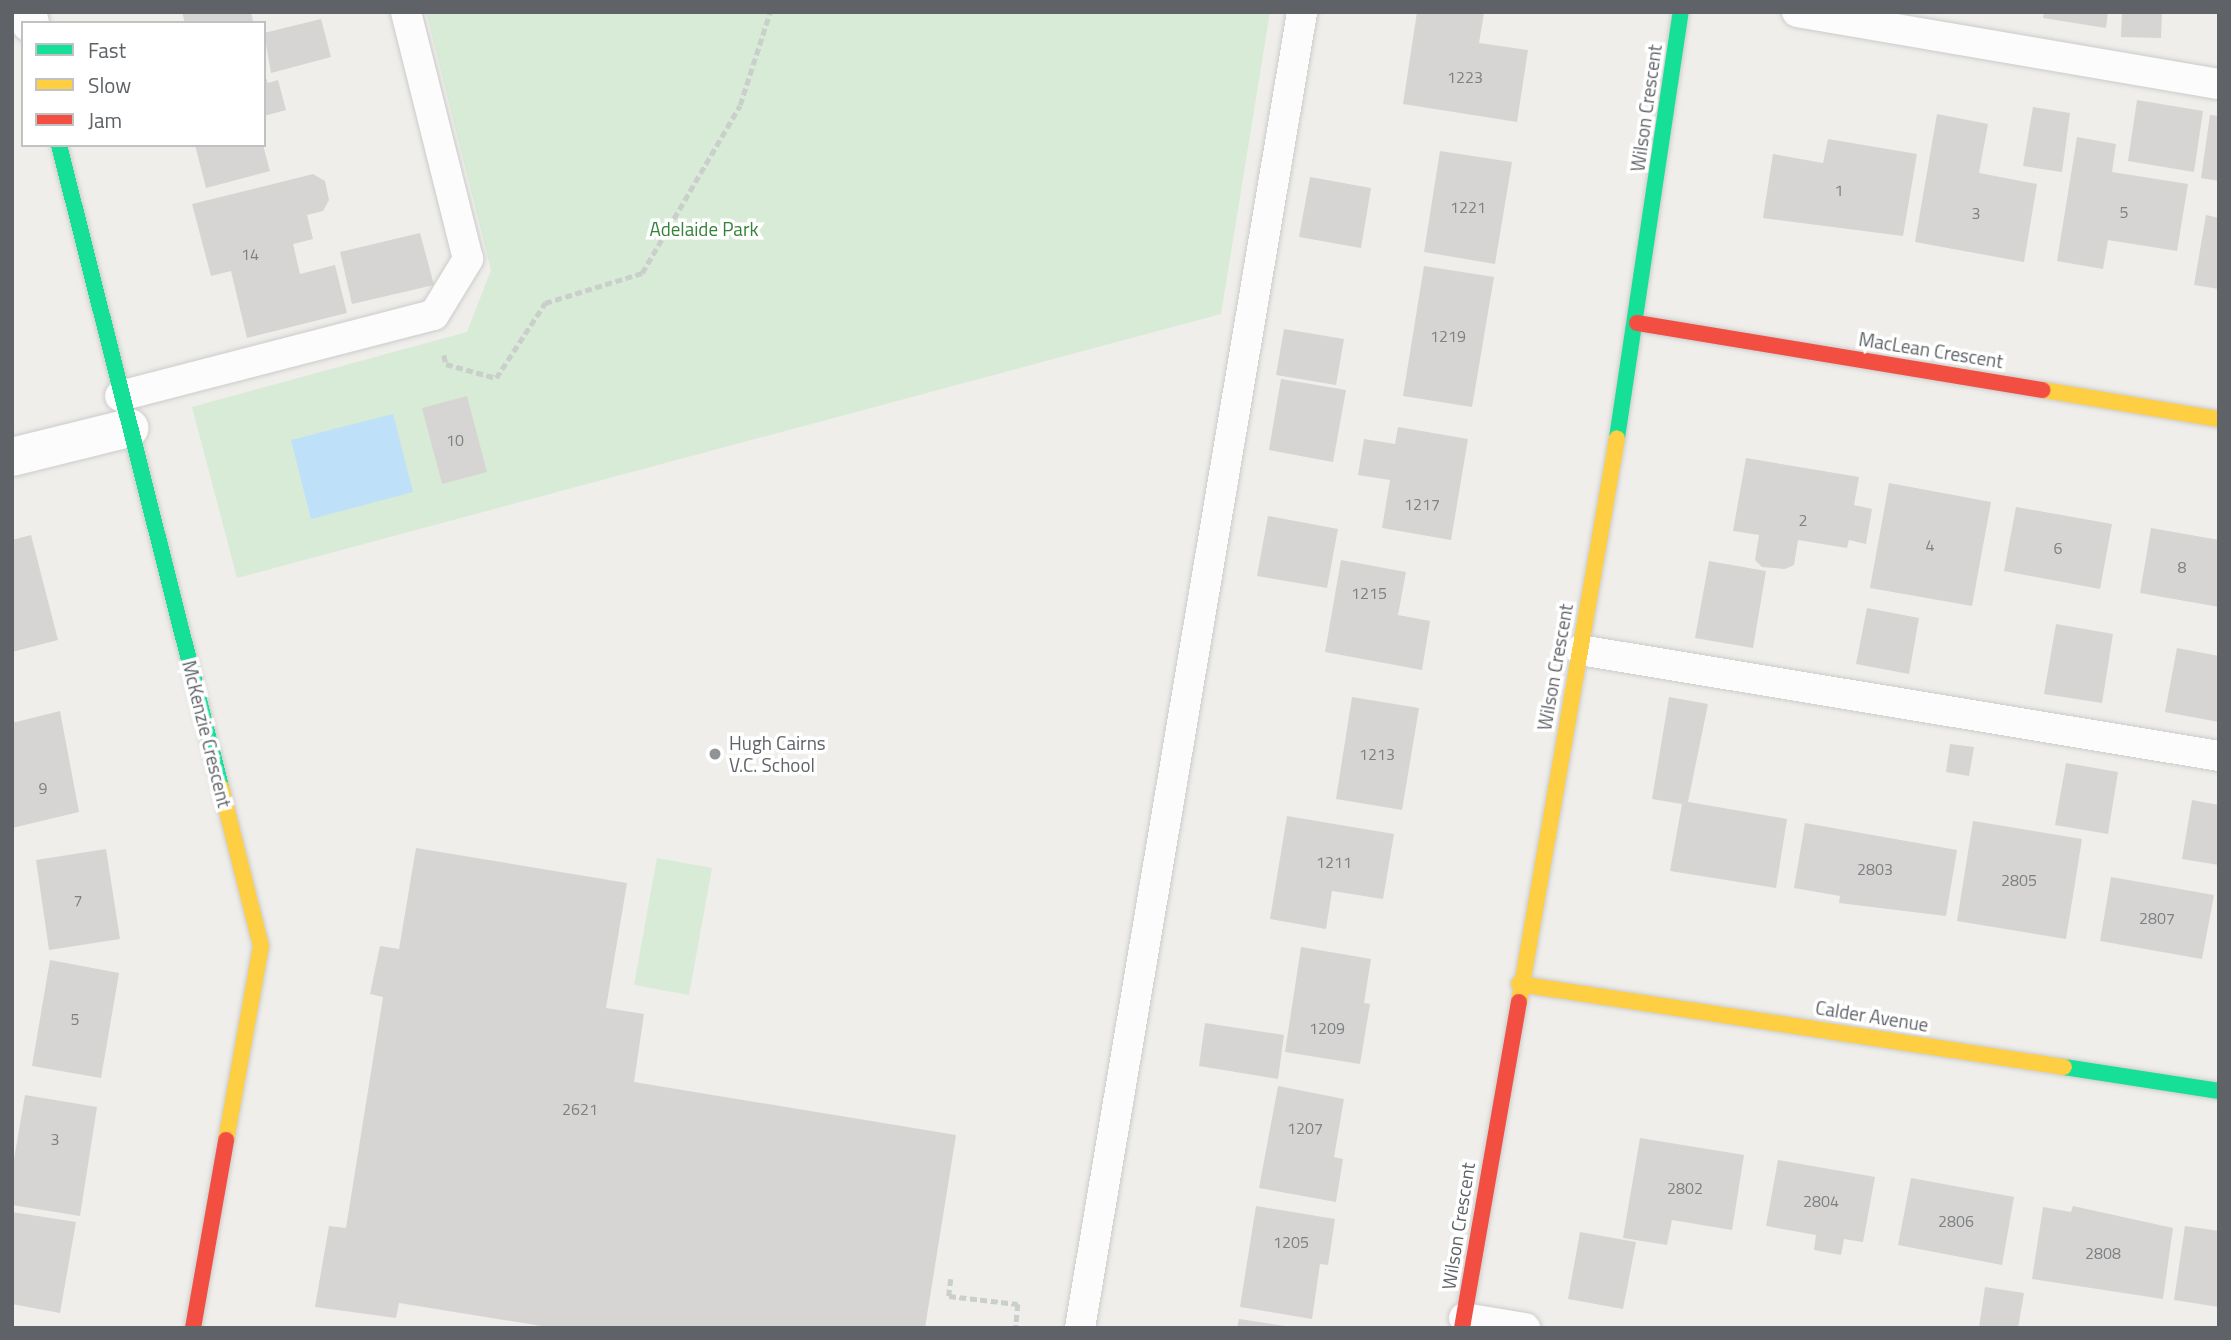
<!DOCTYPE html>
<style>
body{margin:0}
#map{position:relative;width:2231px;height:1340px;overflow:hidden;background:#efeeea;font-family:"Titillium Web",sans-serif}
div>[style]{position:absolute}
.green>*{inset:0;background:#d8ebd6}
.water>*{inset:0;background:#bfe0f9}
.building>*{inset:0;background:#d6d5d3}
.path>*{height:4.5px;margin-top:-2.25px;transform-origin:0;background:repeating-linear-gradient(90deg,#cacfcc 0 7px,transparent 0 10.5px)}
.roads{filter:drop-shadow(0 0 2px #cbcccc) drop-shadow(0 0 2px #cbcccc)}
.lane>*{height:30px;margin:-15px;padding:0 15px;transform-origin:15px;border-radius:15px;background:#fdfcfc}
.street>*{height:38px;margin:-19px;padding:0 19px;transform-origin:19px;border-radius:19px;background:#fdfcfc}
.fast>*{height:16px;margin:-8px;padding:0 8px;transform-origin:8px;border-radius:8px;background:#16e098}
.slow>*{height:16px;margin:-8px;padding:0 8px;transform-origin:8px;border-radius:8px;background:#ffcf43}
.jam>*{height:16px;margin:-8px;padding:0 8px;transform-origin:8px;border-radius:8px;background:#f24e42}
.dots>*{width:19px;height:19px;translate:-50% -50%;box-sizing:border-box;border:4px solid #fff;border-radius:50%}
span{translate:-50% -50%;white-space:nowrap;text-align:center;line-height:1.15;-webkit-text-stroke:7px #fff;paint-order:stroke}
.number-label{font-size:16px;color:#7e8184}
.number-label span{-webkit-text-stroke-width:0}
.street-label{font-size:19px;color:#5f6368}
.park-label{font-size:19px;color:#348238}
.poi-label{font-size:19px;color:#5f6368}
.left{translate:0 -50%;text-align:left}
.frame{position:absolute;inset:0;border:14px solid #5f6368;pointer-events:none}
.legend{position:absolute;left:21px;top:21px;width:245px;height:126px;box-sizing:border-box;background:#fff;border:2px solid #bfc1c3;margin:0;padding:9px 12px;list-style:none;font-size:21px;color:#5f6368}
.legend li{display:flex;align-items:center;gap:14px;height:35px}
.legend b{width:35px;border:2px solid #bfc1c3}
</style>
<div id="map">
<div class="green">
<div style="clip-path:polygon(426px 12px,1270px 12px,1221px 314px,237px 578px,192px 407px,467px 332px,491px 270px)"></div>
<div style="clip-path:polygon(657px 858px,712px 868px,689px 995px,634px 985px)"></div>
</div>
<div class="water">
<div style="clip-path:polygon(393px 414px,413px 492px,311px 519px,291px 440px)"></div>
</div>
<div class="building">
<div style="clip-path:polygon(182px 12px,251px 12px,253px 21px,185px 23px)"></div>
<div style="clip-path:polygon(1417px 12px,1484px 13px,1479px 43px,1528px 50px,1517px 122px,1403px 104px)"></div>
<div style="clip-path:polygon(2044px 12px,2108px 12px,2106px 28px,2043px 18px)"></div>
<div style="clip-path:polygon(2122px 12px,2162px 12px,2161px 38px,2121px 37px)"></div>
<div style="clip-path:polygon(321px 19px,331px 57px,271px 73px,264px 33px)"></div>
<div style="clip-path:polygon(264px 73px,268px 83px,278px 80px,286px 110px,264px 116px)"></div>
<div style="clip-path:polygon(2137px 100px,2203px 111px,2194px 172px,2128px 161px)"></div>
<div style="clip-path:polygon(2033px 107px,2070px 113px,2062px 172px,2023px 166px)"></div>
<div style="clip-path:polygon(1937px 114px,1988px 124px,1979px 173px,2037px 184px,2024px 262px,1915px 242px)"></div>
<div style="clip-path:polygon(2210px 115px,2219px 116px,2219px 181px,2201px 178px)"></div>
<div style="clip-path:polygon(2077px 137px,2116px 144px,2112px 172px,2188px 184px,2177px 251px,2108px 240px,2103px 269px,2057px 261px)"></div>
<div style="clip-path:polygon(1828px 139px,1917px 154px,1903px 236px,1763px 218px,1773px 154px,1823px 163px)"></div>
<div style="clip-path:polygon(195px 145px,263px 145px,270px 171px,206px 188px)"></div>
<div style="clip-path:polygon(1440px 151px,1512px 162px,1495px 264px,1424px 252px)"></div>
<div style="clip-path:polygon(313px 174px,325px 181px,329px 200px,323px 211px,307px 215px,313px 239px,293px 244px,300px 274px,335px 265px,347px 313px,247px 338px,231px 271px,211px 276px,192px 204px)"></div>
<div style="clip-path:polygon(1310px 177px,1371px 188px,1361px 248px,1299px 237px)"></div>
<div style="clip-path:polygon(2206px 215px,2219px 218px,2219px 289px,2194px 285px)"></div>
<div style="clip-path:polygon(420px 233px,434px 285px,352px 304px,340px 252px)"></div>
<div style="clip-path:polygon(1424px 266px,1494px 277px,1472px 407px,1403px 396px)"></div>
<div style="clip-path:polygon(1284px 329px,1344px 339px,1336px 385px,1276px 375px)"></div>
<div style="clip-path:polygon(1281px 379px,1346px 390px,1333px 462px,1269px 450px)"></div>
<div style="clip-path:polygon(467px 396px,487px 472px,442px 484px,422px 408px)"></div>
<div style="clip-path:polygon(1398px 427px,1468px 439px,1451px 540px,1382px 528px,1390px 480px,1358px 475px,1364px 439px,1395px 444px)"></div>
<div style="clip-path:polygon(1746px 458px,1859px 477px,1854px 505px,1872px 509px,1866px 544px,1849px 540px,1847px 548px,1798px 540px,1794px 565px,1785px 569px,1762px 567px,1755px 560px,1759px 535px,1733px 531px)"></div>
<div style="clip-path:polygon(1889px 483px,1991px 502px,1972px 606px,1870px 588px)"></div>
<div style="clip-path:polygon(2016px 507px,2112px 524px,2100px 589px,2004px 571px)"></div>
<div style="clip-path:polygon(1268px 516px,1338px 529px,1327px 588px,1257px 576px)"></div>
<div style="clip-path:polygon(2151px 528px,2219px 540px,2219px 607px,2140px 593px)"></div>
<div style="clip-path:polygon(31px 535px,58px 640px,12px 652px,12px 540px)"></div>
<div style="clip-path:polygon(1341px 560px,1406px 572px,1398px 615px,1430px 621px,1422px 670px,1325px 652px)"></div>
<div style="clip-path:polygon(1709px 561px,1766px 571px,1753px 648px,1695px 638px)"></div>
<div style="clip-path:polygon(1867px 608px,1919px 618px,1909px 674px,1856px 664px)"></div>
<div style="clip-path:polygon(2056px 624px,2113px 634px,2102px 703px,2044px 694px)"></div>
<div style="clip-path:polygon(2177px 648px,2219px 656px,2219px 722px,2165px 712px)"></div>
<div style="clip-path:polygon(1352px 697px,1419px 708px,1402px 810px,1336px 799px)"></div>
<div style="clip-path:polygon(1669px 697px,1708px 704px,1688px 802px,1787px 819px,1776px 888px,1670px 871px,1682px 804px,1652px 799px)"></div>
<div style="clip-path:polygon(60px 711px,79px 812px,12px 828px,12px 723px)"></div>
<div style="clip-path:polygon(1950px 744px,1974px 747px,1969px 776px,1946px 772px)"></div>
<div style="clip-path:polygon(2066px 763px,2118px 772px,2108px 834px,2055px 825px)"></div>
<div style="clip-path:polygon(2192px 800px,2219px 805px,2219px 865px,2182px 859px)"></div>
<div style="clip-path:polygon(1287px 816px,1394px 834px,1383px 899px,1332px 891px,1326px 929px,1270px 919px)"></div>
<div style="clip-path:polygon(1973px 821px,2082px 839px,2066px 939px,1957px 921px)"></div>
<div style="clip-path:polygon(1805px 823px,1957px 850px,1946px 916px,1839px 903px,1840px 896px,1794px 888px)"></div>
<div style="clip-path:polygon(416px 848px,627px 883px,606px 1008px,644px 1014px,634px 1082px,956px 1135px,925px 1328px,554px 1328px,399px 1303px,396px 1318px,315px 1307px,329px 1226px,346px 1228px,383px 997px,370px 994px,380px 946px,399px 949px)"></div>
<div style="clip-path:polygon(106px 849px,120px 939px,49px 950px,36px 860px)"></div>
<div style="clip-path:polygon(2111px 877px,2214px 895px,2202px 959px,2100px 941px)"></div>
<div style="clip-path:polygon(1301px 947px,1371px 959px,1364px 1003px,1370px 1004px,1360px 1064px,1285px 1052px)"></div>
<div style="clip-path:polygon(50px 960px,119px 973px,101px 1078px,32px 1066px)"></div>
<div style="clip-path:polygon(1205px 1023px,1284px 1035px,1278px 1079px,1199px 1066px)"></div>
<div style="clip-path:polygon(1278px 1086px,1344px 1099px,1334px 1157px,1343px 1159px,1336px 1202px,1259px 1188px)"></div>
<div style="clip-path:polygon(25px 1095px,97px 1107px,80px 1216px,12px 1205px,12px 1171px)"></div>
<div style="clip-path:polygon(1640px 1138px,1744px 1155px,1732px 1230px,1672px 1220px,1667px 1245px,1623px 1238px)"></div>
<div style="clip-path:polygon(1778px 1160px,1875px 1177px,1863px 1242px,1844px 1239px,1841px 1255px,1814px 1250px,1816px 1235px,1766px 1226px)"></div>
<div style="clip-path:polygon(1911px 1178px,2014px 1197px,2002px 1265px,1898px 1245px)"></div>
<div style="clip-path:polygon(1256px 1206px,1335px 1219px,1328px 1265px,1320px 1264px,1312px 1319px,1240px 1307px)"></div>
<div style="clip-path:polygon(2073px 1206px,2173px 1228px,2163px 1299px,2032px 1279px,2043px 1207px,2071px 1212px)"></div>
<div style="clip-path:polygon(12px 1212px,76px 1222px,60px 1313px,12px 1304px)"></div>
<div style="clip-path:polygon(2185px 1226px,2219px 1231px,2219px 1307px,2174px 1300px)"></div>
<div style="clip-path:polygon(1580px 1232px,1636px 1242px,1623px 1309px,1568px 1299px)"></div>
<div style="clip-path:polygon(1985px 1287px,2024px 1293px,2018px 1328px,1979px 1328px)"></div>
<div style="clip-path:polygon(1239px 1319px,1285px 1326px,1285px 1328px,1237px 1328px)"></div>
</div>
<div class="path">
<div style="left:444px;top:355px;width:9px;rotate:77deg"></div>
<div style="left:446px;top:364px;width:52px;rotate:15.6deg"></div>
<div style="left:496px;top:378px;width:90px;rotate:-56.8deg"></div>
<div style="left:545px;top:303px;width:102px;rotate:-17.2deg"></div>
<div style="left:642px;top:273px;width:194px;rotate:-59.7deg"></div>
<div style="left:740px;top:105px;width:98px;rotate:-72.1deg"></div>
<div style="left:951px;top:1279px;width:17px;rotate:97deg"></div>
<div style="left:949px;top:1296px;width:69px;rotate:6.6deg"></div>
<div style="left:1018px;top:1304px;width:24px;rotate:95deg"></div>
</div>
<div class="roads">
<div class="lane">
<div style="left:1797px;top:12px;width:428px;rotate:9.7deg"></div>
<div style="left:120px;top:396px;width:324px;rotate:-14.5deg"></div>
<div style="left:434px;top:315px;width:66px;rotate:-58.7deg"></div>
<div style="left:468px;top:259px;width:255px;rotate:-104.1deg"></div>
<div style="left:1580px;top:650px;width:648px;rotate:9.42deg"></div>
<div style="left:1464px;top:1318px;width:62px;rotate:9.3deg"></div>
<div style="left:1080px;top:1328px;width:1335px;rotate:-80.42deg"></div>
</div>
<div class="street">
<div style="left:27px;top:12px;width:11px;rotate:75deg"></div>
<div style="left:12px;top:457px;width:121px;rotate:-13.9deg"></div>
</div>
<div class="fast">
<div style="left:59px;top:145px;width:662px;rotate:75.84deg"></div>
<div style="left:1617px;top:438px;width:431px;rotate:-81.5deg"></div>
<div style="left:2064px;top:1067px;width:157px;rotate:8.8deg"></div>
</div>
<div class="slow">
<div style="left:2043px;top:390px;width:178px;rotate:9.4deg"></div>
<div style="left:221px;top:787px;width:164px;rotate:75.9deg"></div>
<div style="left:261px;top:946px;width:197px;rotate:100.2deg"></div>
<div style="left:1519px;top:984px;width:551px;rotate:8.66deg"></div>
<div style="left:1519px;top:1002px;width:572px;rotate:-80.14deg"></div>
</div>
<div class="jam">
<div style="left:1637px;top:323px;width:411px;rotate:9.4deg"></div>
<div style="left:193px;top:1328px;width:191px;rotate:-80deg"></div>
<div style="left:1462px;top:1328px;width:331px;rotate:-80.1deg"></div>
</div>
</div>
<div class="dots">
<div style="left:715px;top:754px;background:#919496"></div>
</div>
<div class="number-label">
<span style="left:1465px;top:77px">1223</span>
<span style="left:1839px;top:190px">1</span>
<span style="left:1468px;top:207px">1221</span>
<span style="left:2124px;top:212px">5</span>
<span style="left:1976px;top:213px">3</span>
<span style="left:250px;top:254px">14</span>
<span style="left:1448px;top:336px">1219</span>
<span style="left:455px;top:440px">10</span>
<span style="left:1422px;top:504px">1217</span>
<span style="left:1803px;top:520px">2</span>
<span style="left:1930px;top:545px">4</span>
<span style="left:2058px;top:548px">6</span>
<span style="left:2182px;top:567px">8</span>
<span style="left:1369px;top:593px">1215</span>
<span style="left:1377px;top:754px">1213</span>
<span style="left:43px;top:788px">9</span>
<span style="left:1334px;top:862px">1211</span>
<span style="left:1875px;top:869px">2803</span>
<span style="left:2019px;top:880px">2805</span>
<span style="left:78px;top:900px">7</span>
<span style="left:2157px;top:918px">2807</span>
<span style="left:75px;top:1019px">5</span>
<span style="left:1327px;top:1028px">1209</span>
<span style="left:580px;top:1109px">2621</span>
<span style="left:1305px;top:1128px">1207</span>
<span style="left:55px;top:1139px">3</span>
<span style="left:1685px;top:1188px">2802</span>
<span style="left:1821px;top:1201px">2804</span>
<span style="left:1956px;top:1221px">2806</span>
<span style="left:1291px;top:1242px">1205</span>
<span style="left:2103px;top:1253px">2808</span>
</div>
<div class="street-label">
<span style="left:1646px;top:108px;rotate:-82deg">Wilson Crescent</span>
<span style="left:1931px;top:350px;rotate:9deg">MacLean Crescent</span>
<span style="left:1555px;top:667px;rotate:-80deg">Wilson Crescent</span>
<span style="left:207px;top:734px;rotate:76deg">McKenzie Crescent</span>
<span style="left:1872px;top:1016px;rotate:9deg">Calder Avenue</span>
<span style="left:1458px;top:1226px;rotate:-81deg">Wilson Crescent</span>
</div>
<div class="park-label">
<span style="left:704px;top:229px">Adelaide Park</span>
</div>
<div class="poi-label">
<span class="left" style="left:729px;top:754px">Hugh Cairns<br>V.C. School</span>
</div>
<div class="frame"></div>
<ul class="legend">
<li><b style="height:9px;background:#16e098"></b>Fast</li>
<li><b style="height:9px;background:#ffcf43"></b>Slow</li>
<li><b style="height:9px;background:#f24e42"></b>Jam</li>
</ul>
</div>
